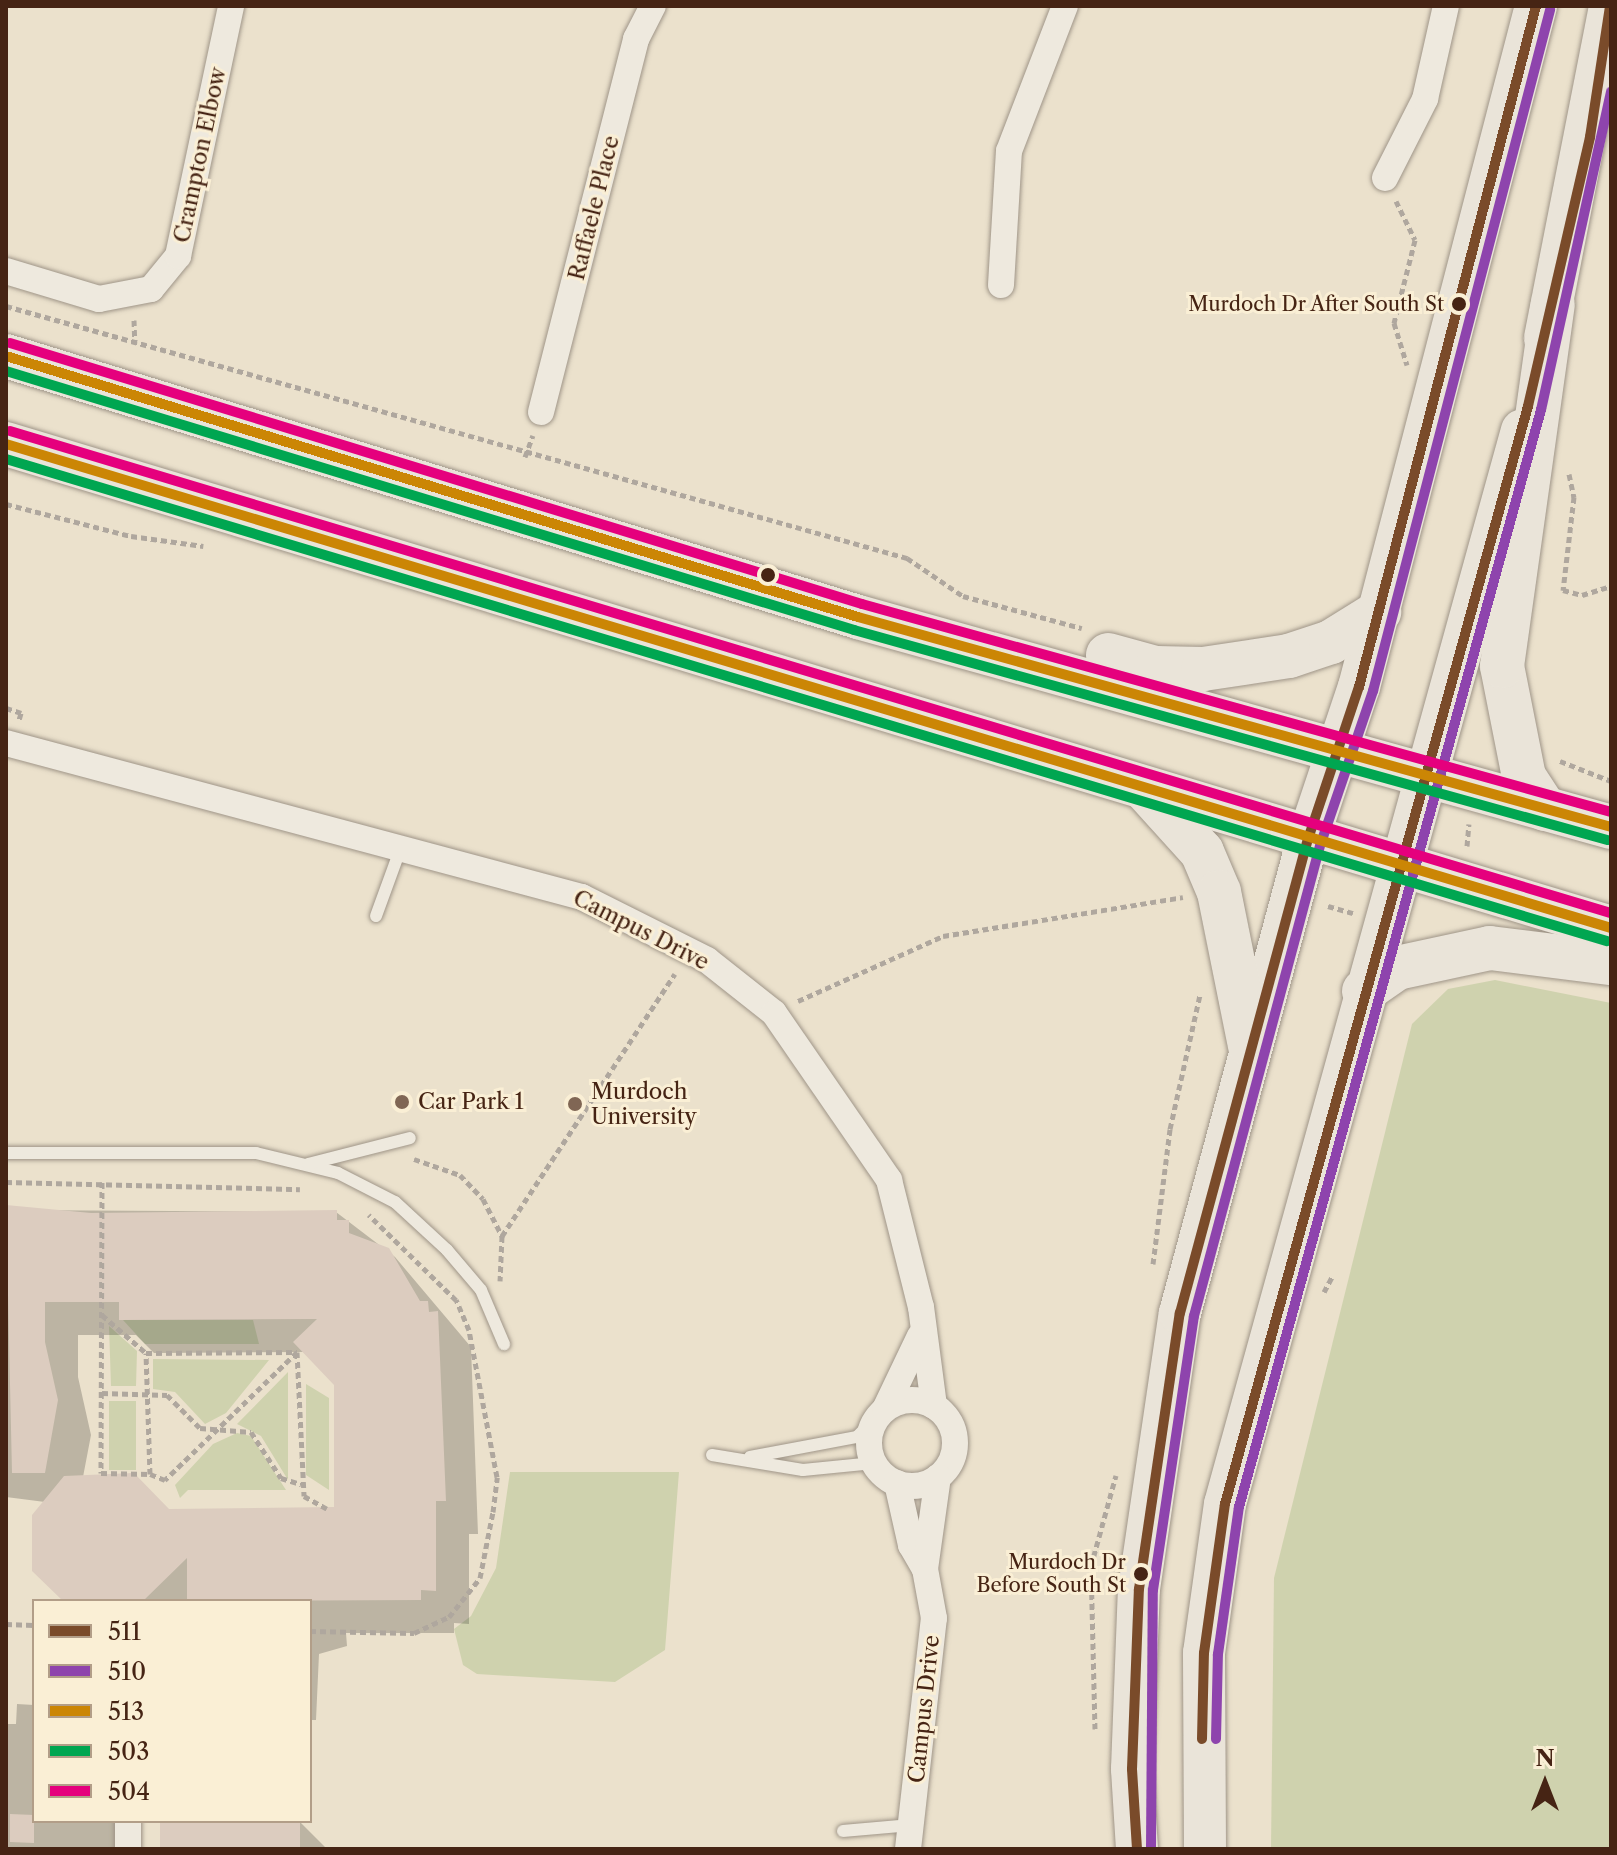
<!DOCTYPE html>
<style>
body{margin:0}
#map{position:relative;width:1617px;height:1855px;overflow:hidden;background:#ebe1cc;font-family:"Libre Caslon Text",serif}
div>[style]{position:absolute}
.green>*{inset:0;background:#cfd2ae}
.shadow>*{inset:0;background:#0003}
.building>*{inset:0;background:#dcccbf}
.path>*{height:5px;margin-top:-2.5px;transform-origin:0;background:repeating-linear-gradient(90deg,#afa79e 0 6px,transparent 0 10px)}
.roads{filter:drop-shadow(0 0 2px #9f9588) drop-shadow(0 0 2px #9f9588)}
.service>*{height:12px;margin:-6px;padding:0 6px;transform-origin:6px;border-radius:6px;background:#eee9de}
.minor>*{height:26px;margin:-13px;padding:0 13px;transform-origin:13px;border-radius:13px;background:#eee9de}
.minor>.ring{margin:-13px;padding:0;box-sizing:content-box;background:none;border:26px solid #eee9de;border-radius:50%}
.primary>*{height:42px;margin:-21px;padding:0 21px;transform-origin:21px;border-radius:21px;background:#eae4d9}
.trunk>*{height:44px;margin:-22px;padding:0 22px;transform-origin:22px;border-radius:22px;background:#eae4d9}
.bus-1>*{height:10px;margin:-5px;padding:0 5px;transform-origin:5px;border-radius:5px;background:#7a4b2a}
.bus-2>*{height:10px;margin:-5px;padding:0 5px;transform-origin:5px;border-radius:5px;background:#8e44ad}
.bus-3>*{height:10px;margin:-5px;padding:0 5px;transform-origin:5px;border-radius:5px;background:#cb8605}
.bus-4>*{height:10px;margin:-5px;padding:0 5px;transform-origin:5px;border-radius:5px;background:#00a651}
.bus-5>*{height:10px;margin:-5px;padding:0 5px;transform-origin:5px;border-radius:5px;background:#e5007d}
.dots>*{width:22px;height:22px;translate:-50% -50%;box-sizing:border-box;border:4px solid #faefd5;border-radius:50%}
span{translate:-50% -50%;white-space:nowrap;text-align:center;line-height:1.15;-webkit-text-stroke:6px #faefd5;paint-order:stroke}
.bus-label{font-size:20px;color:#462414}
.right{translate:-100% -50%;text-align:right}
.street-label{font-size:22px;color:#462414}
.poi-label{font-size:22px;color:#462414}
.left{translate:0 -50%;text-align:left}
.frame{position:absolute;inset:0;border:8px solid #462414;pointer-events:none}
.legend{position:absolute;left:32px;top:1599px;width:280px;height:224px;box-sizing:border-box;background:#faefd5;border:2px solid #b29e88;margin:0;padding:10px 14px;list-style:none;font-size:24px;color:#462414}
.legend li{display:flex;align-items:center;gap:16px;height:40px}
.legend b{width:40px;border:2px solid #b29e88}
.north{position:absolute;left:1505px;top:1743px;width:80px;height:80px;-webkit-text-stroke:6px #faefd5;paint-order:stroke;rotate:0deg;font-size:22px;font-weight:700;line-height:32px;text-align:center;color:#462414}
.north::after{content:'';display:block;margin:auto;width:28px;height:36px;background:#462414;clip-path:polygon(50% 0,100% 100%,50% 72%,0 100%)}
</style>
<div id="map">
<div class="green">
<div style="clip-path:polygon(1495px 980px,1611px 1003px,1611px 1849px,1271px 1849px,1274px 1578px,1412px 1024px,1448px 989px)"></div>
<div style="clip-path:polygon(123px 1320px,253px 1320px,259px 1344px,145px 1344px)"></div>
<div style="clip-path:polygon(109px 1326px,137px 1351px,136px 1386px,111px 1386px)"></div>
<div style="clip-path:polygon(153px 1359px,269px 1360px,226px 1413px,205px 1424px,175px 1392px,153px 1389px)"></div>
<div style="clip-path:polygon(288px 1372px,288px 1480px,261px 1436px,237px 1424px)"></div>
<div style="clip-path:polygon(306px 1384px,329px 1398px,329px 1490px,306px 1475px)"></div>
<div style="clip-path:polygon(109px 1401px,136px 1401px,136px 1470px,109px 1470px)"></div>
<div style="clip-path:polygon(237px 1433px,251px 1436px,286px 1490px,188px 1490px,180px 1498px,175px 1485px,213px 1444px)"></div>
<div style="clip-path:polygon(510px 1472px,679px 1472px,665px 1650px,615px 1682px,477px 1674px,463px 1665px,454px 1629px,471px 1616px,496px 1568px)"></div>
</div>
<div class="shadow">
<div style="clip-path:polygon(evenodd,6px 1210px,336px 1212px,395px 1257px,471px 1347px,478px 1534px,469px 1534px,469px 1624px,454px 1623px,454px 1633px,346px 1633px,347px 1646px,319px 1654px,316px 1720px,310px 1720px,310px 1601px,65px 1601px,45px 1502px,6px 1497px,6px 1210px,78px 1335px,136px 1335px,154px 1353px,305px 1352px,336px 1384px,336px 1509px,169px 1511px,83px 1477px,91px 1435px,78px 1377px,78px 1335px)"></div>
<div style="clip-path:polygon(17px 1704px,34px 1705px,34px 1821px,131px 1821px,130px 1849px,6px 1849px,6px 1724px,16px 1724px)"></div>
<div style="clip-path:polygon(163px 1821px,299px 1821px,327px 1849px,166px 1849px)"></div>
</div>
<div class="building">
<div style="clip-path:polygon(6px 1205px,91px 1213px,337px 1210px,337px 1220px,349px 1220px,349px 1233px,389px 1248px,420px 1301px,428px 1301px,429px 1312px,438px 1311px,446px 1501px,436px 1501px,436px 1591px,421px 1590px,421px 1600px,187px 1601px,187px 1558px,143px 1601px,63px 1601px,32px 1571px,32px 1515px,64px 1476px,134px 1473px,169px 1509px,334px 1507px,334px 1385px,293px 1342px,317px 1319px,119px 1320px,119px 1302px,45px 1302px,45px 1342px,58px 1400px,45px 1473px,12px 1473px)"></div>
<div style="clip-path:polygon(10px 1814px,34px 1815px,34px 1843px,10px 1842px)"></div>
<div style="clip-path:polygon(160px 1821px,300px 1821px,300px 1848px,160px 1847px)"></div>
</div>
<div class="path">
<div style="left:1396px;top:201px;width:43px;rotate:64deg"></div>
<div style="left:1415px;top:240px;width:86px;rotate:104.2deg"></div>
<div style="left:1394px;top:323px;width:44px;rotate:72.8deg"></div>
<div style="left:6px;top:306px;width:936px;rotate:15.63deg"></div>
<div style="left:907px;top:558px;width:68px;rotate:34.2deg"></div>
<div style="left:963px;top:596px;width:123px;rotate:15.1deg"></div>
<div style="left:134px;top:320px;width:23px;rotate:88deg"></div>
<div style="left:525px;top:457px;width:23px;rotate:-70deg"></div>
<div style="left:1569px;top:474px;width:24px;rotate:78deg"></div>
<div style="left:1574px;top:497px;width:94px;rotate:96.7deg"></div>
<div style="left:1563px;top:590px;width:20px;rotate:15deg"></div>
<div style="left:1582px;top:595px;width:30px;rotate:-17deg"></div>
<div style="left:6px;top:504px;width:129px;rotate:14.4deg"></div>
<div style="left:131px;top:536px;width:73px;rotate:7.9deg"></div>
<div style="left:6px;top:708px;width:16px;rotate:18deg"></div>
<div style="left:21px;top:713px;width:7px;rotate:106deg"></div>
<div style="left:1560px;top:761px;width:55px;rotate:21.4deg"></div>
<div style="left:1467px;top:846px;width:22px;rotate:-85deg"></div>
<div style="left:1328px;top:906px;width:26px;rotate:16deg"></div>
<div style="left:798px;top:1001px;width:159px;rotate:-24.1deg"></div>
<div style="left:943px;top:936px;width:243px;rotate:-9.2deg"></div>
<div style="left:414px;top:1159px;width:49px;rotate:19.2deg"></div>
<div style="left:460px;top:1175px;width:33px;rotate:46deg"></div>
<div style="left:483px;top:1199px;width:42px;rotate:62.8deg"></div>
<div style="left:502px;top:1236px;width:45px;rotate:92.5deg"></div>
<div style="left:6px;top:1182px;width:294px;rotate:1.4deg"></div>
<div style="left:102px;top:1182px;width:291px;rotate:90.2deg"></div>
<div style="left:101px;top:1473px;width:49px;rotate:1.2deg"></div>
<div style="left:502px;top:1236px;width:314px;rotate:-56.6deg"></div>
<div style="left:1153px;top:1264px;width:136px;rotate:-82.8deg"></div>
<div style="left:1170px;top:1129px;width:137px;rotate:-77.4deg"></div>
<div style="left:1324px;top:1292px;width:19px;rotate:-62deg"></div>
<div style="left:102px;top:1315px;width:58px;rotate:40.8deg"></div>
<div style="left:297px;top:1352px;width:184px;rotate:135.9deg"></div>
<div style="left:165px;top:1480px;width:16px;rotate:-158deg"></div>
<div style="left:150px;top:1474px;width:121px;rotate:-91.9deg"></div>
<div style="left:146px;top:1353px;width:151px;rotate:-0.4deg"></div>
<div style="left:297px;top:1352px;width:144px;rotate:87.2deg"></div>
<div style="left:304px;top:1496px;width:26px;rotate:29deg"></div>
<div style="left:102px;top:1393px;width:65px;rotate:1.8deg"></div>
<div style="left:167px;top:1395px;width:47px;rotate:45deg"></div>
<div style="left:200px;top:1428px;width:51px;rotate:4.5deg"></div>
<div style="left:251px;top:1432px;width:55px;rotate:56.9deg"></div>
<div style="left:281px;top:1478px;width:21px;rotate:17deg"></div>
<div style="left:6px;top:1624px;width:28px;rotate:2deg"></div>
<div style="left:310px;top:1631px;width:104px;rotate:1.1deg"></div>
<div style="left:414px;top:1633px;width:38px;rotate:-25deg"></div>
<div style="left:449px;top:1617px;width:50px;rotate:-51.5deg"></div>
<div style="left:480px;top:1578px;width:67px;rotate:-78.9deg"></div>
<div style="left:493px;top:1512px;width:35px;rotate:-83deg"></div>
<div style="left:497px;top:1477px;width:150px;rotate:-100.8deg"></div>
<div style="left:469px;top:1330px;width:33px;rotate:-113deg"></div>
<div style="left:456px;top:1300px;width:122px;rotate:-135.7deg"></div>
<div style="left:1095px;top:1729px;width:163px;rotate:-91.4deg"></div>
<div style="left:1091px;top:1566px;width:94px;rotate:-74.6deg"></div>
</div>
<div class="roads">
<div class="service">
<div style="left:376px;top:916px;width:70px;rotate:-70deg"></div>
<div style="left:6px;top:1153px;width:250px"></div>
<div style="left:256px;top:1153px;width:84px;rotate:13.7deg"></div>
<div style="left:338px;top:1173px;width:64px;rotate:27deg"></div>
<div style="left:395px;top:1202px;width:71px;rotate:42.7deg"></div>
<div style="left:447px;top:1250px;width:52px;rotate:49.6deg"></div>
<div style="left:481px;top:1290px;width:59px;rotate:66.9deg"></div>
<div style="left:308px;top:1164px;width:105px;rotate:-14.3deg"></div>
<div style="left:712px;top:1455px;width:92px;rotate:9.4deg"></div>
<div style="left:803px;top:1470px;width:71px;rotate:-5.6deg"></div>
<div style="left:750px;top:1457px;width:109px;rotate:-10.6deg"></div>
<div style="left:857px;top:1437px;width:29px;rotate:-46deg"></div>
<div style="left:843px;top:1831px;width:68px;rotate:-5deg"></div>
</div>
<div class="minor">
<div style="left:1385px;top:178px;width:89px;rotate:-63.1deg"></div>
<div style="left:1425px;top:99px;width:95px;rotate:-77.3deg"></div>
<div style="left:6px;top:271px;width:97px;rotate:16.8deg"></div>
<div style="left:99px;top:299px;width:53px;rotate:-10.9deg"></div>
<div style="left:151px;top:289px;width:43px;rotate:-50.7deg"></div>
<div style="left:178px;top:256px;width:256px;rotate:-78deg"></div>
<div style="left:1001px;top:285px;width:134px;rotate:-86.6deg"></div>
<div style="left:1009px;top:151px;width:155px;rotate:-68.9deg"></div>
<div style="left:541px;top:412px;width:385px;rotate:-75.7deg"></div>
<div style="left:636px;top:39px;width:37px;rotate:-63deg"></div>
<div style="left:6px;top:743px;width:596px;rotate:14.97deg"></div>
<div style="left:582px;top:897px;width:140px;rotate:26.7deg"></div>
<div style="left:707px;top:960px;width:85px;rotate:38.3deg"></div>
<div style="left:774px;top:1013px;width:203px;rotate:55.4deg"></div>
<div style="left:889px;top:1180px;width:131px;rotate:75.9deg"></div>
<div style="left:921px;top:1307px;width:100px;rotate:82.5deg"></div>
<div class="ring" style="left:869px;top:1400px;width:60px;height:60px"></div>
<div style="left:885px;top:1409px;width:81px;rotate:-64.4deg"></div>
<div style="left:897px;top:1483px;width:64px;rotate:77.3deg"></div>
<div style="left:911px;top:1545px;width:28px;rotate:60deg"></div>
<div style="left:128px;top:1849px;width:28px;rotate:-90deg"></div>
<div style="left:908px;top:1849px;width:232px;rotate:-83.6deg"></div>
<div style="left:934px;top:1618px;width:50px;rotate:-100.4deg"></div>
<div style="left:925px;top:1569px;width:93px;rotate:-82deg"></div>
</div>
<div class="primary">
<div style="left:1545px;top:338px;width:338px;rotate:-78.9deg"></div>
<div style="left:1137px;top:1849px;width:80px;rotate:-93.6deg"></div>
<div style="left:1132px;top:1769px;width:180px;rotate:-87.8deg"></div>
<div style="left:1139px;top:1589px;width:279px;rotate:-81.6deg"></div>
<div style="left:1180px;top:1313px;width:491px;rotate:-74.9deg"></div>
<div style="left:1308px;top:839px;width:160px;rotate:-71.5deg"></div>
<div style="left:1359px;top:687px;width:704px;rotate:-75.43deg"></div>
<div style="left:1205px;top:1849px;width:196px;rotate:-90.3deg"></div>
<div style="left:1204px;top:1653px;width:150px;rotate:-82deg"></div>
<div style="left:1225px;top:1504px;width:1114px;rotate:-74.54deg"></div>
</div>
<div class="trunk">
<div style="left:6px;top:356px;width:891px;rotate:17.03deg"></div>
<div style="left:858px;top:617px;width:782px;rotate:15.58deg"></div>
<div style="left:6px;top:444px;width:1676px;rotate:16.78deg"></div>
<div style="left:1108px;top:655px;width:50px;rotate:15.2deg"></div>
<div style="left:1156px;top:668px;width:47px;rotate:1.2deg"></div>
<div style="left:1203px;top:669px;width:87px;rotate:-8.6deg"></div>
<div style="left:1289px;top:656px;width:44px;rotate:-18.4deg"></div>
<div style="left:1331px;top:642px;width:57px;rotate:-32deg"></div>
<div style="left:1145px;top:789px;width:85px;rotate:47.9deg"></div>
<div style="left:1202px;top:852px;width:43px;rotate:67deg"></div>
<div style="left:1219px;top:892px;width:157px;rotate:78.6deg"></div>
<div style="left:1545px;top:809px;width:38px;rotate:-123deg"></div>
<div style="left:1524px;top:777px;width:113px;rotate:-101.2deg"></div>
<div style="left:1502px;top:666px;width:365px;rotate:-82deg"></div>
<div style="left:1364px;top:991px;width:40px;rotate:-34.9deg"></div>
<div style="left:1397px;top:968px;width:95px;rotate:-12.1deg"></div>
<div style="left:1490px;top:948px;width:122px;rotate:7.1deg"></div>
</div>
</div>
<div class="bus-1">
<div style="left:1202px;top:1739px;width:86px;rotate:-88.7deg"></div>
<div style="left:1204px;top:1653px;width:150px;rotate:-82deg"></div>
<div style="left:1225px;top:1504px;width:1139px;rotate:-74.57deg"></div>
<div style="left:1528px;top:406px;width:276px;rotate:-77deg"></div>
<div style="left:1590px;top:137px;width:133px;rotate:-81.3deg"></div>
<div style="left:1137px;top:1849px;width:80px;rotate:-93.6deg"></div>
<div style="left:1132px;top:1769px;width:180px;rotate:-87.8deg"></div>
<div style="left:1139px;top:1589px;width:279px;rotate:-81.6deg"></div>
<div style="left:1180px;top:1313px;width:491px;rotate:-74.9deg"></div>
<div style="left:1308px;top:839px;width:160px;rotate:-71.5deg"></div>
<div style="left:1359px;top:687px;width:704px;rotate:-75.43deg"></div>
</div>
<div class="bus-2">
<div style="left:1216px;top:1739px;width:85px;rotate:-88.7deg"></div>
<div style="left:1218px;top:1654px;width:148px;rotate:-81.9deg"></div>
<div style="left:1239px;top:1507px;width:1138px;rotate:-74.61deg"></div>
<div style="left:1541px;top:410px;width:326px;rotate:-77.6deg"></div>
<div style="left:1151px;top:1848px;width:258px;rotate:-89.6deg"></div>
<div style="left:1153px;top:1590px;width:277px;rotate:-81.5deg"></div>
<div style="left:1194px;top:1316px;width:490px;rotate:-75deg"></div>
<div style="left:1321px;top:843px;width:161px;rotate:-71.1deg"></div>
<div style="left:1373px;top:691px;width:704px;rotate:-75.43deg"></div>
</div>
<div class="bus-3">
<div style="left:6px;top:356px;width:891px;rotate:17.03deg"></div>
<div style="left:858px;top:617px;width:782px;rotate:15.58deg"></div>
<div style="left:6px;top:444px;width:1676px;rotate:16.78deg"></div>
</div>
<div class="bus-4">
<div style="left:6px;top:371px;width:887px;rotate:16.98deg"></div>
<div style="left:854px;top:630px;width:782px;rotate:15.58deg"></div>
<div style="left:6px;top:459px;width:1672px;rotate:16.76deg"></div>
</div>
<div class="bus-5">
<div style="left:10px;top:343px;width:891px;rotate:17.03deg"></div>
<div style="left:862px;top:604px;width:777px;rotate:15.52deg"></div>
<div style="left:10px;top:431px;width:1672px;rotate:16.76deg"></div>
</div>
<div class="dots">
<div style="left:1459px;top:304px;background:#462414"></div>
<div style="left:768px;top:575px;background:#462414"></div>
<div style="left:402px;top:1102px;background:#806654"></div>
<div style="left:575px;top:1104px;background:#806654"></div>
<div style="left:1141px;top:1574px;background:#462414"></div>
</div>
<div class="bus-label">
<span class="right" style="left:1444px;top:304px">Murdoch Dr After South St</span>
<span class="right" style="left:1126px;top:1574px">Murdoch Dr<br>Before South St</span>
</div>
<div class="street-label">
<span style="left:200px;top:155px;rotate:-78deg">Crampton Elbow</span>
<span style="left:594px;top:208px;rotate:-76deg">Raffaele Place</span>
<span style="left:641px;top:930px;rotate:27deg">Campus Drive</span>
<span style="left:924px;top:1709px;rotate:-84deg">Campus Drive</span>
</div>
<div class="poi-label">
<span class="left" style="left:591px;top:1104px">Murdoch<br>University</span>
<span class="left" style="left:418px;top:1102px">Car Park 1</span>
</div>
<div class="frame"></div>
<ul class="legend">
<li><b style="height:10px;background:#7a4b2a"></b>511</li>
<li><b style="height:10px;background:#8e44ad"></b>510</li>
<li><b style="height:10px;background:#cb8605"></b>513</li>
<li><b style="height:10px;background:#00a651"></b>503</li>
<li><b style="height:10px;background:#e5007d"></b>504</li>
</ul>
<div class="north">N</div>
</div>
